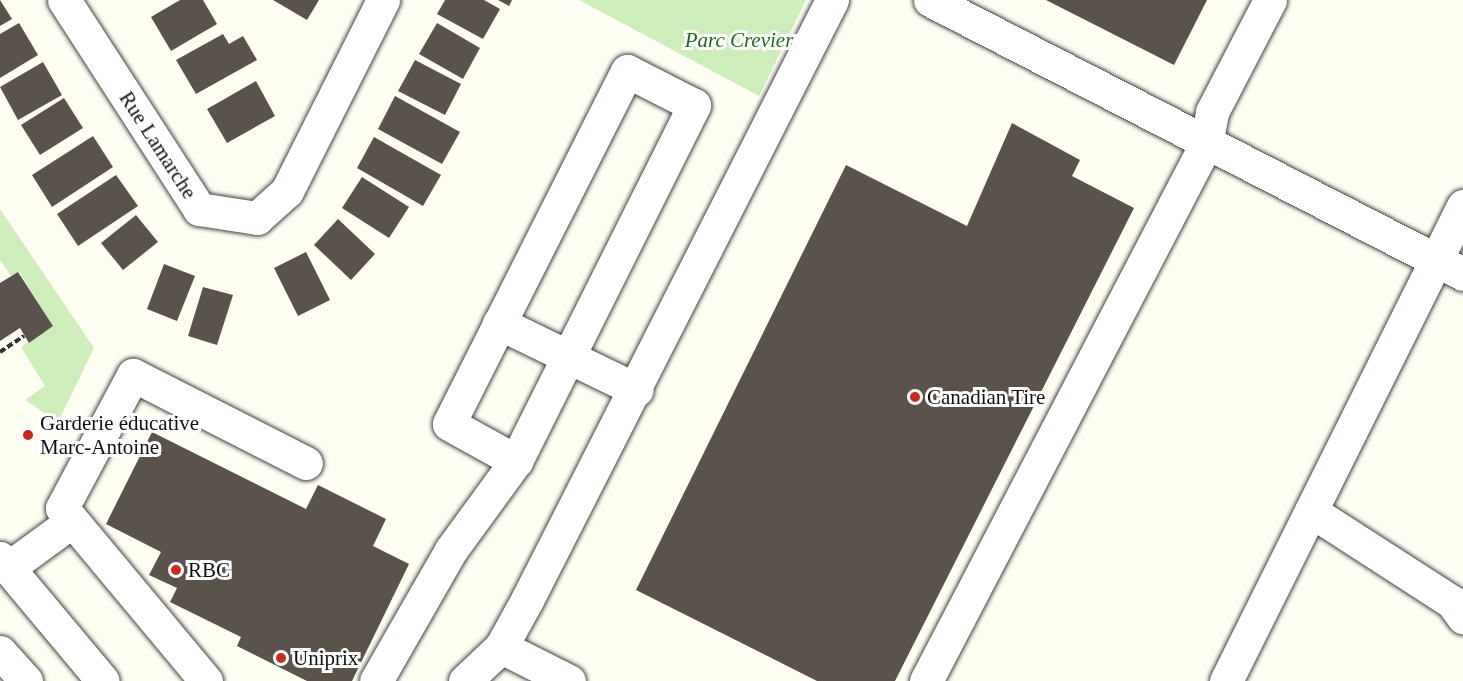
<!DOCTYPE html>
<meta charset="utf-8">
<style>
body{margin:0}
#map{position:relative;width:1463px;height:681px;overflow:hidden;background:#fffef3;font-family:"Times New Roman",serif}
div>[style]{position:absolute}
.green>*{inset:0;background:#ceeeb9}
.building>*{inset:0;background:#5a534b}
.path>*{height:4px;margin-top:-2px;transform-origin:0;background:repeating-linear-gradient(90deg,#323232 0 6px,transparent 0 9px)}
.roads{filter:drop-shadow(0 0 2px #434343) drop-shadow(0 0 2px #434343)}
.minor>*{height:33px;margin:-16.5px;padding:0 16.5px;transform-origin:16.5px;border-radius:16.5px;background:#fff}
.dots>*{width:16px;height:16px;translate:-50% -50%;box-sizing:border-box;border:3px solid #fff;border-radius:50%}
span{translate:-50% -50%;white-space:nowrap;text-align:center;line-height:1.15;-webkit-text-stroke:6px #fff;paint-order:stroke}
.park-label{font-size:21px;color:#216e1a;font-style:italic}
.street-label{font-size:21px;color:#101010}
.poi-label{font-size:21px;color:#101010}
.left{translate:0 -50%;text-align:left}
</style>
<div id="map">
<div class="green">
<div style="clip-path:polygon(579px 0,806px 0,759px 96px)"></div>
<div style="clip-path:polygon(0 209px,94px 348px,58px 422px,25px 400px,45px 386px,21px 347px,53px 326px,19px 272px,11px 276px,0 260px)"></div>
</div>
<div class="building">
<div style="clip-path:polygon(0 0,12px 19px,0 26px)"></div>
<div style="clip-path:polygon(180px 0,203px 0,217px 24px,171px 51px,151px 17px)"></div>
<div style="clip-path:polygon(273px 0,319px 0,307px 20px)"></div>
<div style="clip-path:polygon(445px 0,484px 0,500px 9px,483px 39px,437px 14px)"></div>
<div style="clip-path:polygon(498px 0,512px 0,509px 6px)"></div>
<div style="clip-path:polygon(1046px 0,1207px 0,1174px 65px)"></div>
<div style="clip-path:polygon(19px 23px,38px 55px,0 78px,0 34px)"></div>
<div style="clip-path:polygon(437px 23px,480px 48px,463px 79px,419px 54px)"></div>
<div style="clip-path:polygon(223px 34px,229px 44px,243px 36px,257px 60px,196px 94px,176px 60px)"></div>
<div style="clip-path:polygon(415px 60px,461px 84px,445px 115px,398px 91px)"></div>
<div style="clip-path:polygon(43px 62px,62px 95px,18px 120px,0 87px)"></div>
<div style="clip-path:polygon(256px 81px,275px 116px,227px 143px,207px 109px)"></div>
<div style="clip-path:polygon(395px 96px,460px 132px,442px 164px,378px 129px)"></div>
<div style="clip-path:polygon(64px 98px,83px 128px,40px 155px,21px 125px)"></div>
<div style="clip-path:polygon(1012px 123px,1080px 160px,1072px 176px,1134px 208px,895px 681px,817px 681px,636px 590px,846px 165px,967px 226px)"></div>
<div style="clip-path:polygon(93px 136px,113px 167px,52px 207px,32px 175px)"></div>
<div style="clip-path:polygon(374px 137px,441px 175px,423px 206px,357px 168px)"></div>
<div style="clip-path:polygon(116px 175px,138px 206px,78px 246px,57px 214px)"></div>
<div style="clip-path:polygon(362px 177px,409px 207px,389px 238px,342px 208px)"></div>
<div style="clip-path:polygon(136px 215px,158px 242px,123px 270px,101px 243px)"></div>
<div style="clip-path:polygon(338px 219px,375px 254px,351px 280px,314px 245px)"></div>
<div style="clip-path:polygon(306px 252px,330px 300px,298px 316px,274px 268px)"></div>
<div style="clip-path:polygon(164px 264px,195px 276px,177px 321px,147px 309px)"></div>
<div style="clip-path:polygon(18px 272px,53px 326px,29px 343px,20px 328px,0 341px,0 283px)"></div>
<div style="clip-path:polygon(203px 287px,233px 295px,217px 345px,188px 336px)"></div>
<div style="clip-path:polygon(152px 432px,306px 509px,318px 485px,386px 519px,373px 546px,409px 564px,352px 681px,307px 681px,237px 646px,241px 637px,170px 602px,177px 588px,149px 575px,161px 552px,106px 524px)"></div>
</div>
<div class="path">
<div style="left:0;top:352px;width:29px;rotate:-34deg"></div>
</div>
<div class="roads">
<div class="minor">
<div style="left:64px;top:0;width:249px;rotate:57.1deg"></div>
<div style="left:199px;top:209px;width:59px;rotate:8.8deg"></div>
<div style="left:257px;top:218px;width:40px;rotate:-42deg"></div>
<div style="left:287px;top:191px;width:214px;rotate:-63.3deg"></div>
<div style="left:930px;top:0;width:599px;rotate:27.21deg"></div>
<div style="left:499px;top:323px;width:153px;rotate:25.9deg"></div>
<div style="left:1311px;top:511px;width:168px;rotate:32.8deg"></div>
<div style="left:1452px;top:602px;width:19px;rotate:54deg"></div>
<div style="left:0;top:558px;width:160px;rotate:50.1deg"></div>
<div style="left:8px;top:568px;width:78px;rotate:-36.1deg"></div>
<div style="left:501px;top:647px;width:76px;rotate:26.6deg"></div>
<div style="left:0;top:652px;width:39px;rotate:48deg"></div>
<div style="left:206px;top:681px;width:225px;rotate:-129.8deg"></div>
<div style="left:62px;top:508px;width:151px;rotate:-61.9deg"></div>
<div style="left:133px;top:375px;width:194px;rotate:27deg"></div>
<div style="left:376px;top:681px;width:151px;rotate:-60.2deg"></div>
<div style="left:451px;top:550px;width:110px;rotate:-53.9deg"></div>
<div style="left:516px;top:461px;width:398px;rotate:-63.4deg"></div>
<div style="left:694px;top:105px;width:75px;rotate:-153.1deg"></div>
<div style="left:627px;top:71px;width:395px;rotate:116.8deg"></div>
<div style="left:449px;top:424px;width:77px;rotate:28.9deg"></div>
<div style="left:465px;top:681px;width:50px;rotate:-43.4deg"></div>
<div style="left:501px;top:647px;width:54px;rotate:-61deg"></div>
<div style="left:527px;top:600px;width:673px;rotate:-63.05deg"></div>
<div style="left:926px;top:681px;width:606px;rotate:-62.46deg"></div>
<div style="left:1206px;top:144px;width:33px;rotate:-79deg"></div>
<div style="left:1212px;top:112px;width:126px;rotate:-62.6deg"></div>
<div style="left:1226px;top:681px;width:531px;rotate:-63.48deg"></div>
</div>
</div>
<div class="dots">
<div style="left:915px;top:397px;background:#cc291c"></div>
<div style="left:28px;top:435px;background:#cc291c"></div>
<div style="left:176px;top:570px;background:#cc291c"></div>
<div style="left:281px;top:658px;background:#cc291c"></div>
</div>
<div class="park-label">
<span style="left:739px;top:40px">Parc Crevier</span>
</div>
<div class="street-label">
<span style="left:158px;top:145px;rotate:57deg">Rue Lamarche</span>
</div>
<div class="poi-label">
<span class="left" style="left:927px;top:397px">Canadian Tire</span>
<span class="left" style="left:40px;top:435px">Garderie éducative<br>Marc-Antoine</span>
<span class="left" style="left:188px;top:570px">RBC</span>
<span class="left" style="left:293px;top:658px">Uniprix</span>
</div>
</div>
